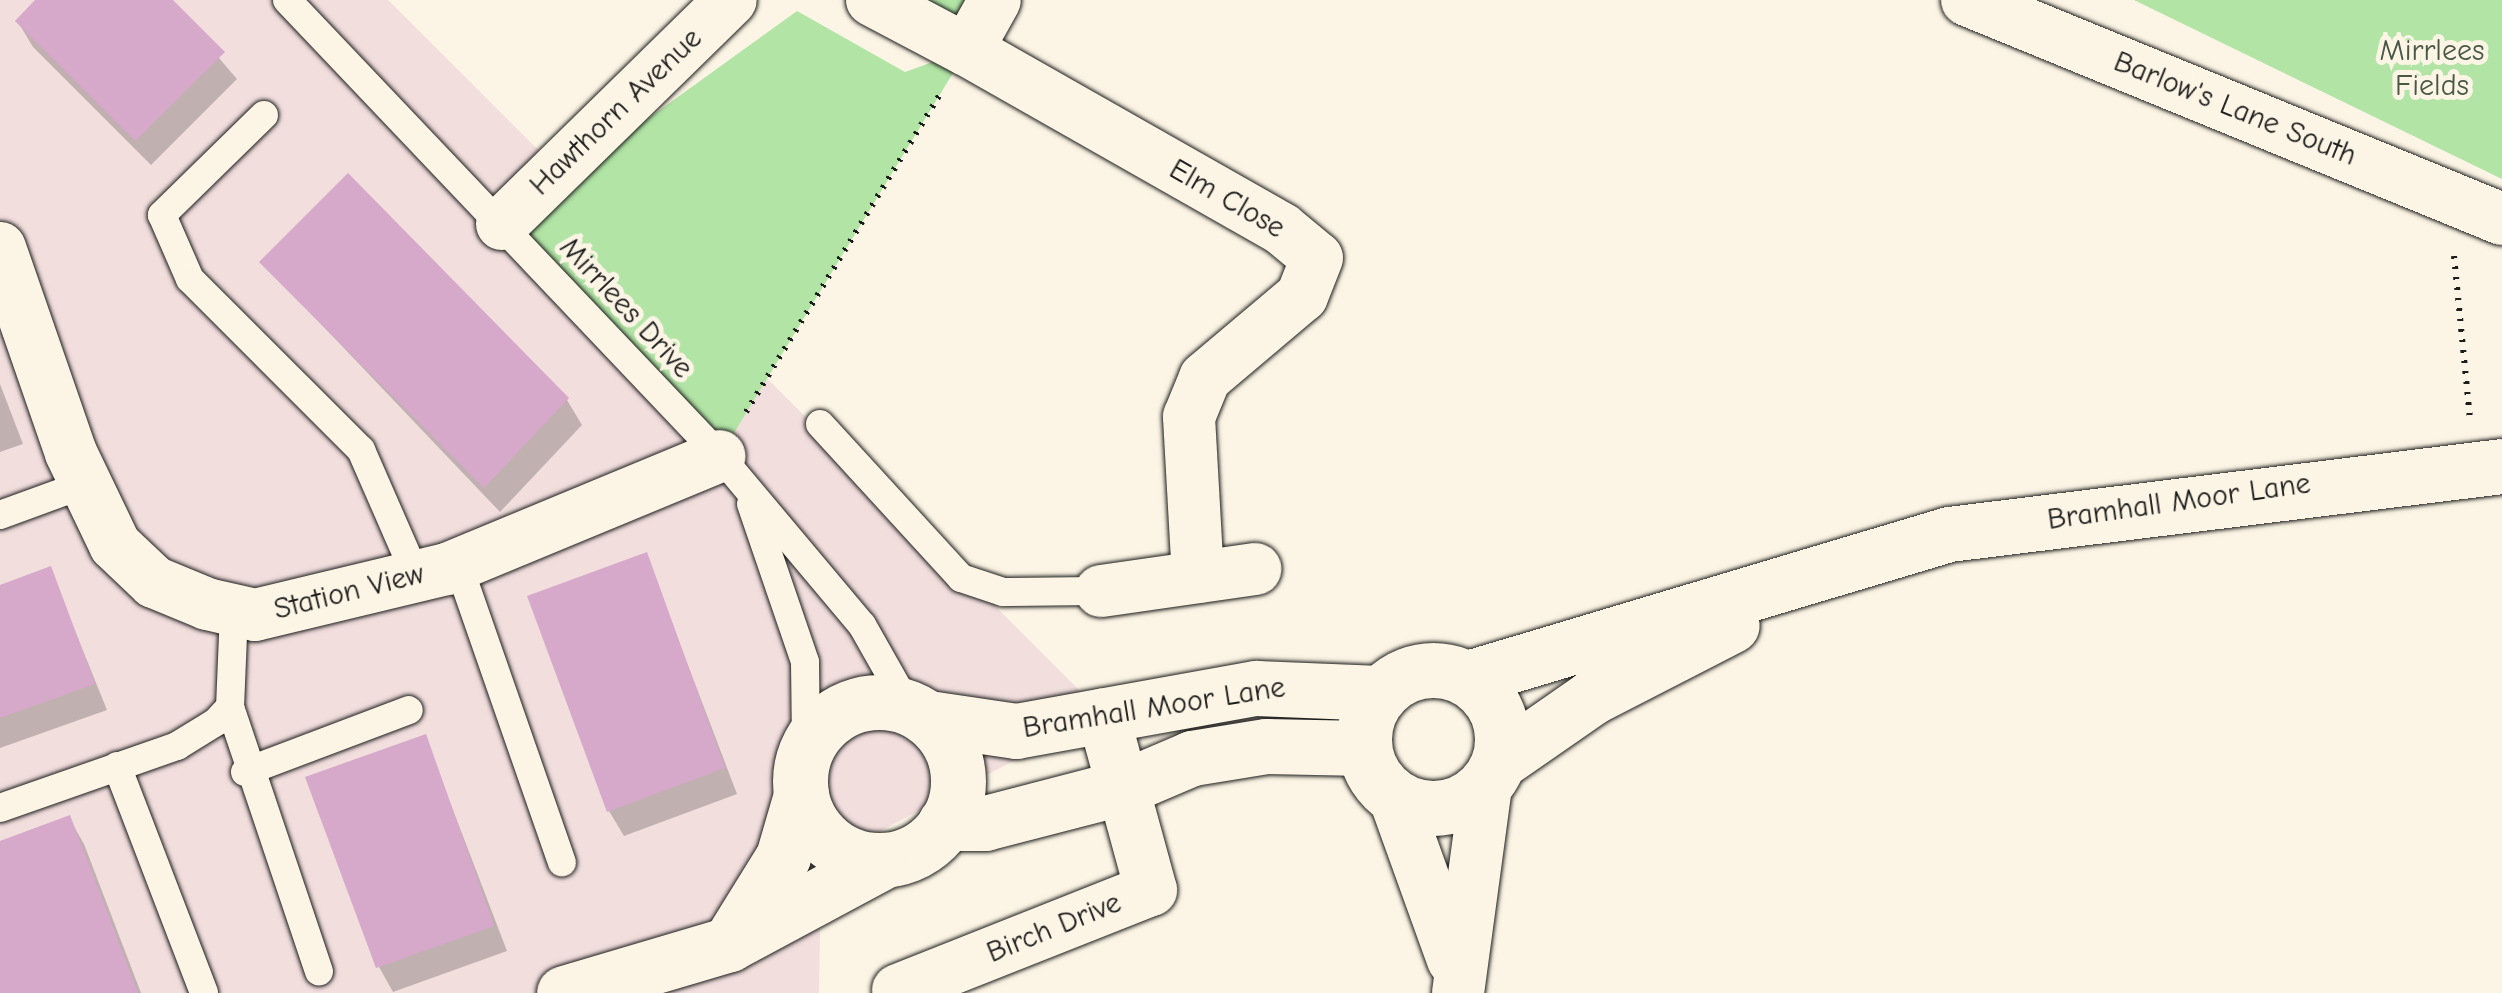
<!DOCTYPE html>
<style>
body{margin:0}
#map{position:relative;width:2502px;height:993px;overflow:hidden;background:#fcf5e5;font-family:"Comic Neue",sans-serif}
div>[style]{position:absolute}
.built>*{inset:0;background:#f1dedd}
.green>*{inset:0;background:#b1e4a5}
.shadow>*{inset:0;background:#0003}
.building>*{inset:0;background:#d6a8ca}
.path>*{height:6px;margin-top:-3px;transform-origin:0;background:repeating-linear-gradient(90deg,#1c1c1c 0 2.5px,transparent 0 10.5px)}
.roads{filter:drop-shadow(0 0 2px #1c1c1c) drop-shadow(0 0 2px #1c1c1c)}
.lane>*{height:28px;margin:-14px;padding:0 14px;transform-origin:14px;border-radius:14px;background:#fcf5e5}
.street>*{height:52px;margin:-26px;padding:0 26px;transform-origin:26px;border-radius:26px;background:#fcf5e5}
.secondary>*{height:55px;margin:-27.5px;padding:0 27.5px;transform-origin:27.5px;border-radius:27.5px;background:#fcf5e5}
.secondary>.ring{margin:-27.5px;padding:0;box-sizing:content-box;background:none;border:55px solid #fcf5e5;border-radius:50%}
span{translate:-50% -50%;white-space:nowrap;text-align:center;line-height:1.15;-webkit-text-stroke:10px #fcf5e5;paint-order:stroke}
.park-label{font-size:30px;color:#495845}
.street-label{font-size:30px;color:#1c1c1c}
</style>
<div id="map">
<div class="built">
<div style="clip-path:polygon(0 0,388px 0,1103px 714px,821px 862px,819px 993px,0 993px)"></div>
</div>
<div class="green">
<div style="clip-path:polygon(916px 0,975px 0,967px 50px,720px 456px,502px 224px,797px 11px,905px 72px,966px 50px)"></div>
<div style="clip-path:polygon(2134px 0,2502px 0,2502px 179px)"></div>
</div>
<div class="shadow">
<div style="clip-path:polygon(39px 0,169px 0,237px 79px,151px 165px,33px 47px,18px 22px)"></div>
<div style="clip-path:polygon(262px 262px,567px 400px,582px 425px,500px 512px)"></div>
<div style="clip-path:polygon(0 384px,23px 444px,0 452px)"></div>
<div style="clip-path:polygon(646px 555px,737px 794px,624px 836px,609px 811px)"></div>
<div style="clip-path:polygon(50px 569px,107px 710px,0 748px,0 587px)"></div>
<div style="clip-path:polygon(425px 737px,507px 951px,393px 992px,379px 967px)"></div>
<div style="clip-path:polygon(69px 818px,84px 844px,141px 993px,4px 993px,0 844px)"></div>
</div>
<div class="building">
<div style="clip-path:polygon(35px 0,173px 0,225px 52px,135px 141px,15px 21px)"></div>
<div style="clip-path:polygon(348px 173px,569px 398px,484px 488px,259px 262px)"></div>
<div style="clip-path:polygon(647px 552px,725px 768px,607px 812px,527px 596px)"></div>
<div style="clip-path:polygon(51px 566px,95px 684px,0 718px,0 585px)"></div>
<div style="clip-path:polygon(426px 734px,494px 926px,376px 968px,305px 777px)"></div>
<div style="clip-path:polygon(70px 815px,138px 993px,0 993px,0 841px)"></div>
</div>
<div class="path">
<div style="left:2454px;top:256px;width:163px;rotate:84.4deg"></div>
<div style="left:746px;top:412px;width:373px;rotate:-58.6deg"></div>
</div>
<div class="roads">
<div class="lane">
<div style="left:287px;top:0;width:629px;rotate:46.48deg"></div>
<div style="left:720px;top:456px;width:221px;rotate:50deg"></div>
<div style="left:862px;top:625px;width:95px;rotate:60.5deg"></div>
<div style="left:264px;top:115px;width:143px;rotate:135.6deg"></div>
<div style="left:162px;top:215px;width:70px;rotate:66.4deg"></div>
<div style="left:190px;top:279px;width:242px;rotate:45deg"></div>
<div style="left:361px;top:450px;width:137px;rotate:66.4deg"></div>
<div style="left:820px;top:424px;width:209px;rotate:47.5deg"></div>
<div style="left:961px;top:578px;width:44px;rotate:18.4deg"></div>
<div style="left:1003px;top:592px;width:98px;rotate:-0.6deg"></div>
<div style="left:751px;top:504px;width:167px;rotate:71.1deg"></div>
<div style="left:805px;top:662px;width:88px;rotate:89.3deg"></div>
<div style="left:0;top:515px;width:90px;rotate:-20deg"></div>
<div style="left:458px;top:564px;width:316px;rotate:70.8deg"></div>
<div style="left:230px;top:707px;width:279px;rotate:71.4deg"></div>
<div style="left:117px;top:766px;width:243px;rotate:69deg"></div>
<div style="left:245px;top:772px;width:175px;rotate:-20.7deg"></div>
<div style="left:0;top:808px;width:188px;rotate:-19.3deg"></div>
<div style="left:177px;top:746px;width:46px;rotate:-31.6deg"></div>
<div style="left:216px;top:722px;width:21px;rotate:-47deg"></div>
<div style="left:230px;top:707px;width:97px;rotate:-87.6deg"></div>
</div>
<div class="street">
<div style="left:872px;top:0;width:107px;rotate:27.8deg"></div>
<div style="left:967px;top:50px;width:57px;rotate:-60.8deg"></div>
<div style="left:1967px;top:0;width:578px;rotate:22.26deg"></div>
<div style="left:967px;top:50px;width:362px;rotate:29.6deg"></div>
<div style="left:1282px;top:229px;width:45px;rotate:39.6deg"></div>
<div style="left:1317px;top:258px;width:41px;rotate:111.5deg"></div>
<div style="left:1302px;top:296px;width:127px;rotate:139.8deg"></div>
<div style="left:1205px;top:378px;width:42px;rotate:112.3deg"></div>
<div style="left:1189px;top:417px;width:160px;rotate:86.8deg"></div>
<div style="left:502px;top:224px;width:320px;rotate:-44.4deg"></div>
<div style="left:0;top:248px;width:217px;rotate:70.9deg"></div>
<div style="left:71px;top:453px;width:102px;rotate:64.4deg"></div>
<div style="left:115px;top:545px;width:54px;rotate:43.5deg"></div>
<div style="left:154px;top:582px;width:57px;rotate:22.5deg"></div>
<div style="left:207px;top:604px;width:49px;rotate:12.9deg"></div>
<div style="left:255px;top:615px;width:197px;rotate:-13.5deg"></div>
<div style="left:447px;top:569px;width:295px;rotate:-22.5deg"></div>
<div style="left:1101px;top:591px;width:156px;rotate:-8.1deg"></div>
<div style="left:1394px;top:796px;width:174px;rotate:70.2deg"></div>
<div style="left:898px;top:990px;width:272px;rotate:-21.6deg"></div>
<div style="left:1151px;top:890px;width:182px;rotate:-105.3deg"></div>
<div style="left:1458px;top:993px;width:210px;rotate:-82.3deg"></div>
</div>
<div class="secondary">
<div class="ring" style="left:1364px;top:670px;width:83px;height:83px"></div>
<div style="left:1468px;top:678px;width:502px;rotate:-16.67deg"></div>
<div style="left:1949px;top:534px;width:557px;rotate:-7.01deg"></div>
<div class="ring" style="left:800px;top:702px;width:103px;height:103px"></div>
<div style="left:928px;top:718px;width:89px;rotate:8.4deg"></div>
<div style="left:1016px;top:731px;width:244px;rotate:-10.2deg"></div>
<div style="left:1256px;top:688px;width:124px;rotate:2.3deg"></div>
<div style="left:1500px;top:761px;width:112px;rotate:-34.8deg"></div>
<div style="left:1592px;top:697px;width:157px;rotate:-27.2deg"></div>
<div style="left:945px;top:823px;width:40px"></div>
<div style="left:985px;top:823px;width:144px;rotate:-14.5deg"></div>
<div style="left:1124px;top:787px;width:74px;rotate:-23.1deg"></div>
<div style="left:1192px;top:758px;width:75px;rotate:-9.2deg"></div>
<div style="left:1266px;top:746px;width:98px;rotate:1.2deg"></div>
<div style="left:729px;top:944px;width:102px;rotate:-58.2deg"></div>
<div style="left:783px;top:857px;width:65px;rotate:-73.8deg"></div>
<div style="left:564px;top:993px;width:172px;rotate:-16.5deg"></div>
<div style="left:729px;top:944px;width:176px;rotate:-28.2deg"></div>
</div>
</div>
<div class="park-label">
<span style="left:2432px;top:68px">Mirrlees<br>Fields</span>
</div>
<div class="street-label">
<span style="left:2235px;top:109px;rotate:22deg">Barlow's Lane South</span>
<span style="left:616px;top:112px;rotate:-44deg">Hawthorn Avenue</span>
<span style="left:1227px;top:199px;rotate:30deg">Elm Close</span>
<span style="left:626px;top:308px;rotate:47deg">Mirrlees Drive</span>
<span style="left:2179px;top:502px;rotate:-8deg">Bramhall Moor Lane</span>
<span style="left:349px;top:592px;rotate:-14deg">Station View</span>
<span style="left:1154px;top:708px;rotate:-9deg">Bramhall Moor Lane</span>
<span style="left:1054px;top:928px;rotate:-22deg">Birch Drive</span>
</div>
</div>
